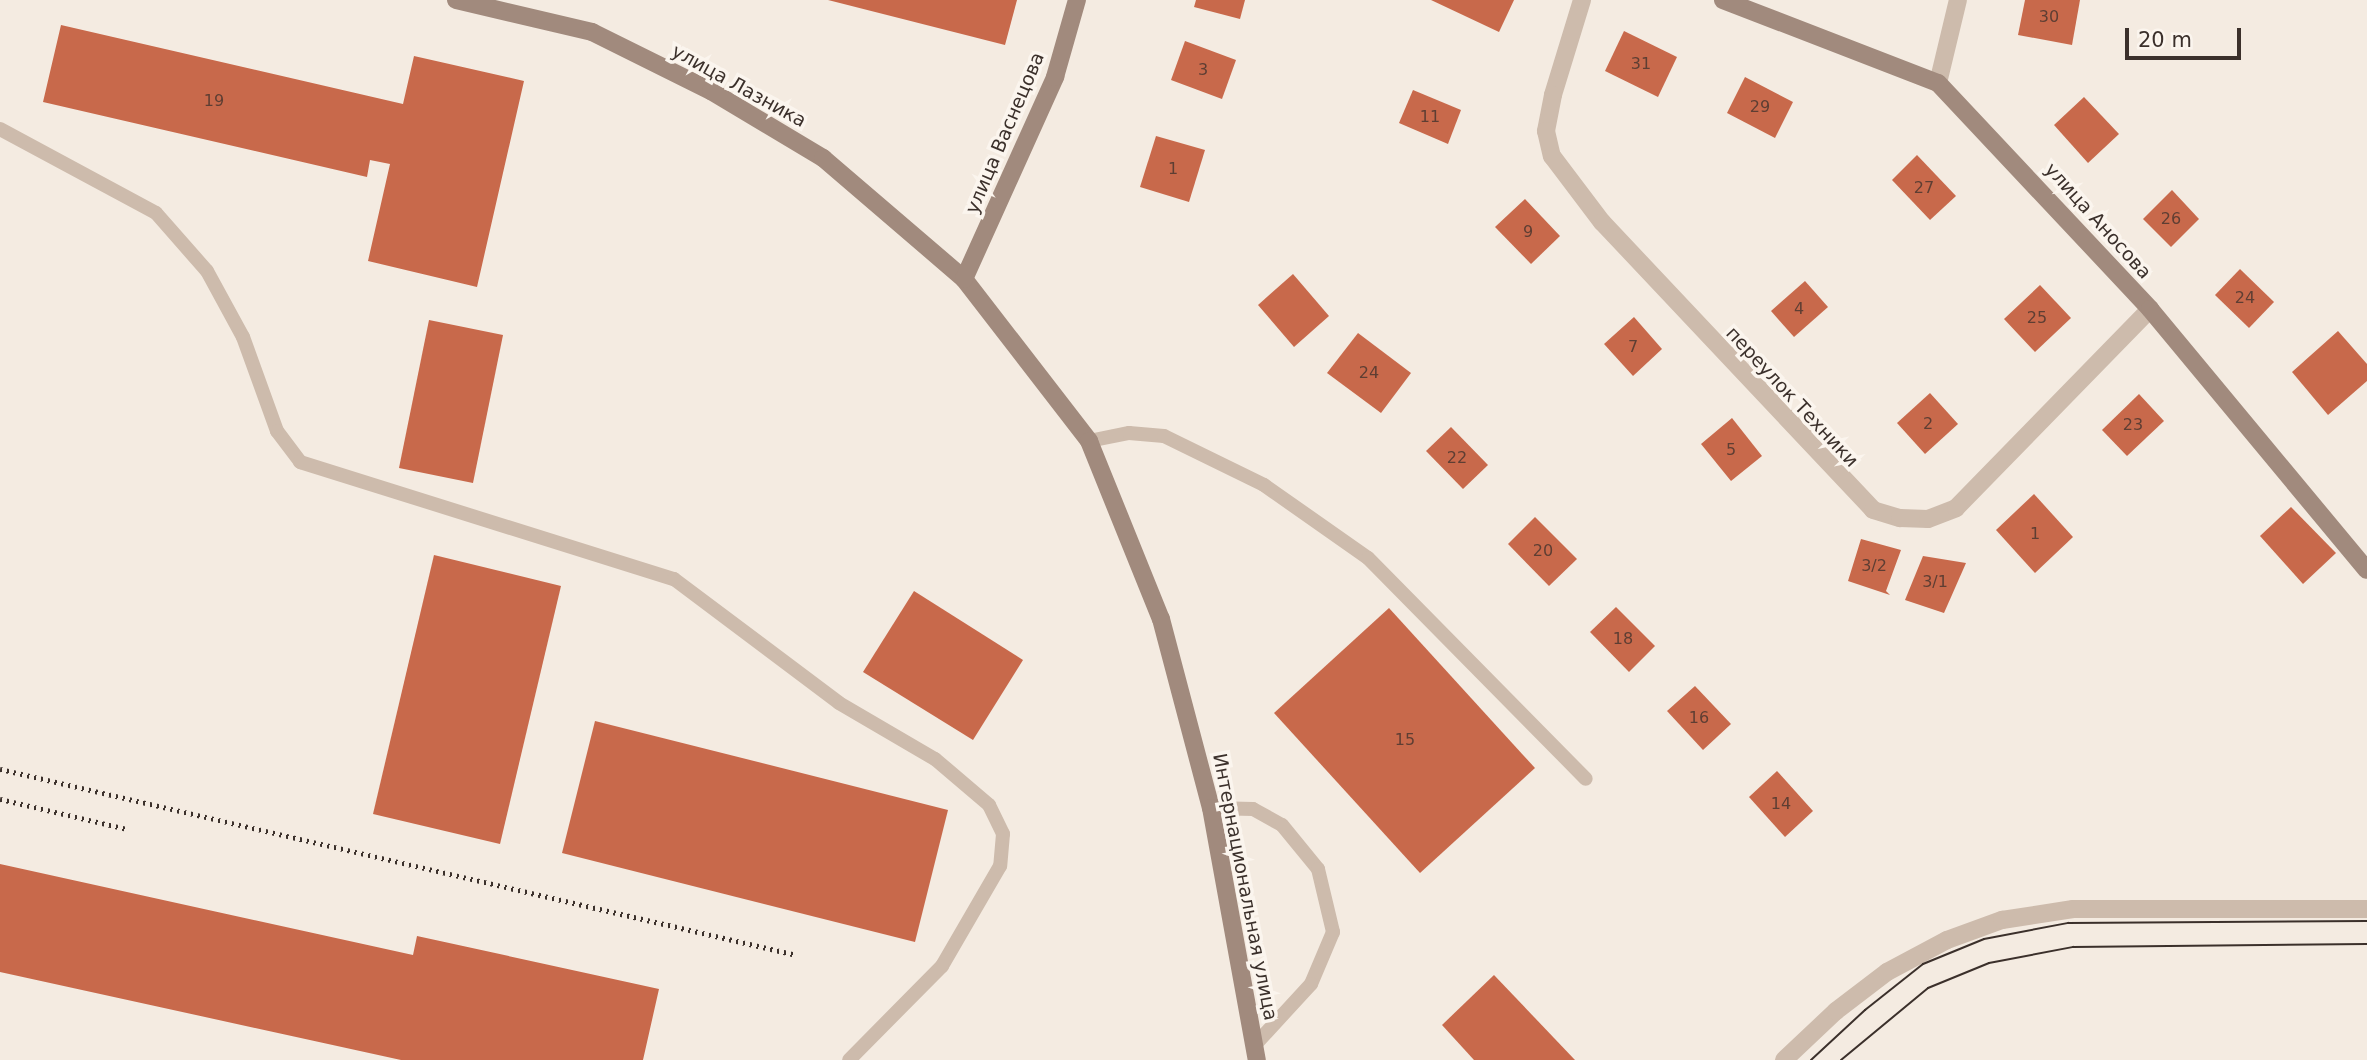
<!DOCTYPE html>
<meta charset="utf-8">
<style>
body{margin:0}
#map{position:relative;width:2367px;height:1060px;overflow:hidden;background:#f4ebe1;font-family:"DejaVu Sans",sans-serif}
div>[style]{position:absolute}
.building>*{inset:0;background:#c8694b}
.lane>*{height:14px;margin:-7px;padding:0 7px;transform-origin:7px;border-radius:7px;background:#cdbbac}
.street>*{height:18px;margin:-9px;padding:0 9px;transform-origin:9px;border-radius:9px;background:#cdbbac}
.secondary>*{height:18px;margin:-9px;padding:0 9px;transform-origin:9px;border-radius:9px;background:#a18a7d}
.tram>*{height:2px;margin:-1px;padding:0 1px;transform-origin:1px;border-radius:1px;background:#3b302b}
.rail>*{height:5px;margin-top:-2.5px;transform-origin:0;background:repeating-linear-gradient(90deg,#3b302b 0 2px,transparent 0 7px)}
span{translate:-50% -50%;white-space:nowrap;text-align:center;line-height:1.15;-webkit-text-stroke:7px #fbf5ee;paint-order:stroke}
.number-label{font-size:16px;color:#5e3e33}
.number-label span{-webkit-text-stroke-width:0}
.street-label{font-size:19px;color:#3b302b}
.scale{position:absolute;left:2125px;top:28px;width:116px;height:32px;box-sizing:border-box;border:4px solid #3b302b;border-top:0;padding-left:9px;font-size:21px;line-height:24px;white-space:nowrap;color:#3b302b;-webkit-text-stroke:5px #fbf5ee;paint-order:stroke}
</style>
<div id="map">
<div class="building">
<div style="clip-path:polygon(828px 0,1017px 0,1005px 45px)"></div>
<div style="clip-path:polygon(1196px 0,1245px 0,1240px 19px,1194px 7px)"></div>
<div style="clip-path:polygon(1431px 0,1514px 0,1499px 32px)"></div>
<div style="clip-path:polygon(2025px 0,2080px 0,2072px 45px,2018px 35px)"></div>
<div style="clip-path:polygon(61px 25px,403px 104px,414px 56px,524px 81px,477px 287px,368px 261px,390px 164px,370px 160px,367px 177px,43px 102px)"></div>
<div style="clip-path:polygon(1624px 31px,1677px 57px,1658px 97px,1605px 71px)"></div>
<div style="clip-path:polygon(1185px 41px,1236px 60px,1222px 99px,1171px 80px)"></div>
<div style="clip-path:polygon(1745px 77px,1793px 102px,1775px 138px,1727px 113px)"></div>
<div style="clip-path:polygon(1413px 90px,1461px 110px,1448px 144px,1399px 123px)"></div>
<div style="clip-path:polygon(2084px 97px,2119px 134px,2088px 163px,2054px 125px)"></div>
<div style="clip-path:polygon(1156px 136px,1205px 150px,1189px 202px,1140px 187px)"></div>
<div style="clip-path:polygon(1917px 155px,1956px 196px,1930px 220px,1892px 180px)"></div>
<div style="clip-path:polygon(2172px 190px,2199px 219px,2171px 247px,2143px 219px)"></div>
<div style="clip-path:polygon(1525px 199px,1560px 236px,1531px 264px,1495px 227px)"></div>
<div style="clip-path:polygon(2240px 269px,2274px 302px,2249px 328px,2215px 295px)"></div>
<div style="clip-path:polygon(1293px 274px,1329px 316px,1294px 347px,1258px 305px)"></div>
<div style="clip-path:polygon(1805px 281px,1828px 307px,1794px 337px,1771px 311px)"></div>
<div style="clip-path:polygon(2040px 285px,2071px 318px,2035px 352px,2004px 319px)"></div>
<div style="clip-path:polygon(1634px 317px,1662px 349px,1633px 376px,1604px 344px)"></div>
<div style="clip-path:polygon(429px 320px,503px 335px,473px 483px,399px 468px)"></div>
<div style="clip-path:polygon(2338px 331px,2367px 364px,2367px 381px,2328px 415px,2292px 372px)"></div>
<div style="clip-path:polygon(1358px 333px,1411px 373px,1381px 413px,1327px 373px)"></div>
<div style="clip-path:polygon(1930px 393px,1958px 424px,1925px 454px,1897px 423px)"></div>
<div style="clip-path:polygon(2139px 394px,2164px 421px,2127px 456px,2102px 430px)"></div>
<div style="clip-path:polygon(1732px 418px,1762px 456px,1731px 481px,1701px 444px)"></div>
<div style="clip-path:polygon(1451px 427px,1488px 465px,1463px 489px,1426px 451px)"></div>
<div style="clip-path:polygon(2034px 494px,2073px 537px,2035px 573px,1996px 530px)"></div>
<div style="clip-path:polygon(2291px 507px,2336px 553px,2303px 584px,2260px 536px)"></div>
<div style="clip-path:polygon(1535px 517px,1577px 559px,1549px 586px,1508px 544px)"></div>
<div style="clip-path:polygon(1861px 539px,1901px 550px,1886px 591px,1890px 595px,1848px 581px)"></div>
<div style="clip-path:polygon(434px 555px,561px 586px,500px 844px,373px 814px)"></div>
<div style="clip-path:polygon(1923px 556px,1966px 563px,1944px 613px,1905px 600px)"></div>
<div style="clip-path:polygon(914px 591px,1023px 660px,973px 740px,863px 672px)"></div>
<div style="clip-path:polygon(1616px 607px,1655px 646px,1629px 672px,1590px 632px)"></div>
<div style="clip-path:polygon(1389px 608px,1535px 768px,1420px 873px,1274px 713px)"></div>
<div style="clip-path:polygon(1695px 686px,1731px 724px,1703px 750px,1667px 711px)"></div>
<div style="clip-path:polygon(595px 721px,948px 810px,915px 942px,562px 853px)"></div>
<div style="clip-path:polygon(1777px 771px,1813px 811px,1785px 837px,1749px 797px)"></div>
<div style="clip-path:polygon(0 864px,413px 955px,417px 936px,659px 989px,643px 1060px,401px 1060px,0 972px)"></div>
<div style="clip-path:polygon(1494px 975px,1575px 1060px,1474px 1060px,1442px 1025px)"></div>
</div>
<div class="lane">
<div style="left:0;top:129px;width:177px;rotate:28.3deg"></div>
<div style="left:156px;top:213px;width:77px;rotate:48.7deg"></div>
<div style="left:207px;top:271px;width:75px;rotate:61.4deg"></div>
<div style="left:243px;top:337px;width:100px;rotate:70.1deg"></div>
<div style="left:277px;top:431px;width:39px;rotate:53deg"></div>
<div style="left:300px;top:462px;width:392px;rotate:17.4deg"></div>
<div style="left:674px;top:579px;width:206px;rotate:36.9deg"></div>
<div style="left:839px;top:703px;width:111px;rotate:30.3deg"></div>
<div style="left:935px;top:759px;width:71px;rotate:40.4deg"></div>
<div style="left:989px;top:805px;width:32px;rotate:64deg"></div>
<div style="left:1003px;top:834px;width:32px;rotate:95deg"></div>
<div style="left:1000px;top:866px;width:116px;rotate:120.1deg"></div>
<div style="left:942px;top:966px;width:132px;rotate:134.7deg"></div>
<div style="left:1089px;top:441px;width:41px;rotate:-11.3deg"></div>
<div style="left:1129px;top:433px;width:35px;rotate:5deg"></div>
<div style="left:1164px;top:436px;width:111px;rotate:26.1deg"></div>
<div style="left:1264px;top:485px;width:127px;rotate:35.1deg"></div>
<div style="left:1368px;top:558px;width:310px;rotate:45.4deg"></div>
<div style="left:1211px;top:808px;width:42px;rotate:1.4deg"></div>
<div style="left:1253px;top:809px;width:33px;rotate:29deg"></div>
<div style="left:1282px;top:825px;width:57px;rotate:50.7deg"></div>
<div style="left:1318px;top:869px;width:65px;rotate:76.6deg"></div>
<div style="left:1333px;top:932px;width:56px;rotate:112.9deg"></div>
<div style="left:1311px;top:984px;width:83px;rotate:132.6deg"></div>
</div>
<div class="street">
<div style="left:1582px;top:0;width:99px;rotate:107deg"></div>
<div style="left:1553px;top:95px;width:37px;rotate:101deg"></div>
<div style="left:1546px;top:131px;width:26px;rotate:77deg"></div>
<div style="left:1552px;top:156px;width:83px;rotate:52.9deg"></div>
<div style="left:1602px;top:222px;width:395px;rotate:46.7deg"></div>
<div style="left:1873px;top:510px;width:28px;rotate:17deg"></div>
<div style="left:1900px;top:518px;width:28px;rotate:2deg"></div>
<div style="left:1928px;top:519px;width:30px;rotate:-21deg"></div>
<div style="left:1956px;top:508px;width:278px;rotate:-45.7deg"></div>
<div style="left:1938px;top:83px;width:85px;rotate:-76.5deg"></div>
<div style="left:1784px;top:1060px;width:71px;rotate:-43.3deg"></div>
<div style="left:1836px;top:1011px;width:64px;rotate:-37.4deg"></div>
<div style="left:1887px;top:972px;width:68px;rotate:-28.1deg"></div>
<div style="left:1947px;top:940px;width:59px;rotate:-20deg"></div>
<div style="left:2002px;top:920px;width:72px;rotate:-8.8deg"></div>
<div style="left:2073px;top:909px;width:294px"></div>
</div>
<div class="secondary">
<div style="left:456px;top:0;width:140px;rotate:13.2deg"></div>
<div style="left:592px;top:32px;width:133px;rotate:26.4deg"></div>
<div style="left:711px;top:91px;width:131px;rotate:30.9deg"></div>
<div style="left:823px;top:158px;width:186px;rotate:40.6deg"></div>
<div style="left:964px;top:279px;width:205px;rotate:52.3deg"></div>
<div style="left:1089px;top:441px;width:192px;rotate:68deg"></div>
<div style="left:1161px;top:619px;width:196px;rotate:75.2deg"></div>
<div style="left:1211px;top:808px;width:256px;rotate:79.7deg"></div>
<div style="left:1723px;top:0;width:230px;rotate:21.1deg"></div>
<div style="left:1938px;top:83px;width:310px;rotate:46.8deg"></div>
<div style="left:2150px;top:309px;width:339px;rotate:50.3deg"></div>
<div style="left:964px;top:279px;width:222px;rotate:-65.7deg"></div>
<div style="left:1055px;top:77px;width:80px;rotate:-74.1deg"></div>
</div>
<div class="tram">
<div style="left:1811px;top:1060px;width:74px;rotate:-42.8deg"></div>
<div style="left:1865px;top:1010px;width:74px;rotate:-38.4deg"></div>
<div style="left:1923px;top:964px;width:66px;rotate:-22.3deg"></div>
<div style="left:1984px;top:939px;width:86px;rotate:-10.8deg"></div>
<div style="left:2068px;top:923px;width:299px;rotate:-0.4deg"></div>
<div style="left:1841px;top:1060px;width:113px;rotate:-39.6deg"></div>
<div style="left:1928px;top:988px;width:66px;rotate:-22.3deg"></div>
<div style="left:1989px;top:963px;width:86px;rotate:-10.8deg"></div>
<div style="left:2073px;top:947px;width:294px;rotate:-0.6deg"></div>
</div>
<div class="rail">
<div style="left:0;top:769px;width:818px;rotate:13.14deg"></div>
<div style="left:0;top:799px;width:130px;rotate:13.3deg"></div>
</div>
<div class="number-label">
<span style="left:2049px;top:17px">30</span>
<span style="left:1641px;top:64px">31</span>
<span style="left:1203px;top:70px">3</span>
<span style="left:214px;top:101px">19</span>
<span style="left:1760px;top:107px">29</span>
<span style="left:1430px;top:117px">11</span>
<span style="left:1173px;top:169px">1</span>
<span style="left:1924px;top:188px">27</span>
<span style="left:2171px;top:219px">26</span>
<span style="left:1528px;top:232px">9</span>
<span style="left:2245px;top:298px">24</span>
<span style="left:1799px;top:309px">4</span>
<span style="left:2037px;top:318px">25</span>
<span style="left:1633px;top:347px">7</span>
<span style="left:1369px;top:373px">24</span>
<span style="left:1928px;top:424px">2</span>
<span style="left:2133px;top:425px">23</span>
<span style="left:1731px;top:450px">5</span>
<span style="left:1457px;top:458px">22</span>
<span style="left:2035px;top:534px">1</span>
<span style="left:1543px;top:551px">20</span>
<span style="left:1874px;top:566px">3/2</span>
<span style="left:1935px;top:582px">3/1</span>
<span style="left:1623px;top:639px">18</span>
<span style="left:1699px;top:718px">16</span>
<span style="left:1405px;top:740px">15</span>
<span style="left:1781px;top:804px">14</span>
</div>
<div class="street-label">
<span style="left:739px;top:86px;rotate:29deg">улица Лазника</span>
<span style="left:1005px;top:133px;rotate:-67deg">улица Васнецова</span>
<span style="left:2098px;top:221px;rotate:48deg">улица Аносова</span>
<span style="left:1792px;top:397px;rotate:47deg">переулок Техники</span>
<span style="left:1245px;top:887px;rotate:79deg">Интернациональная улица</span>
</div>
<div class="scale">20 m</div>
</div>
